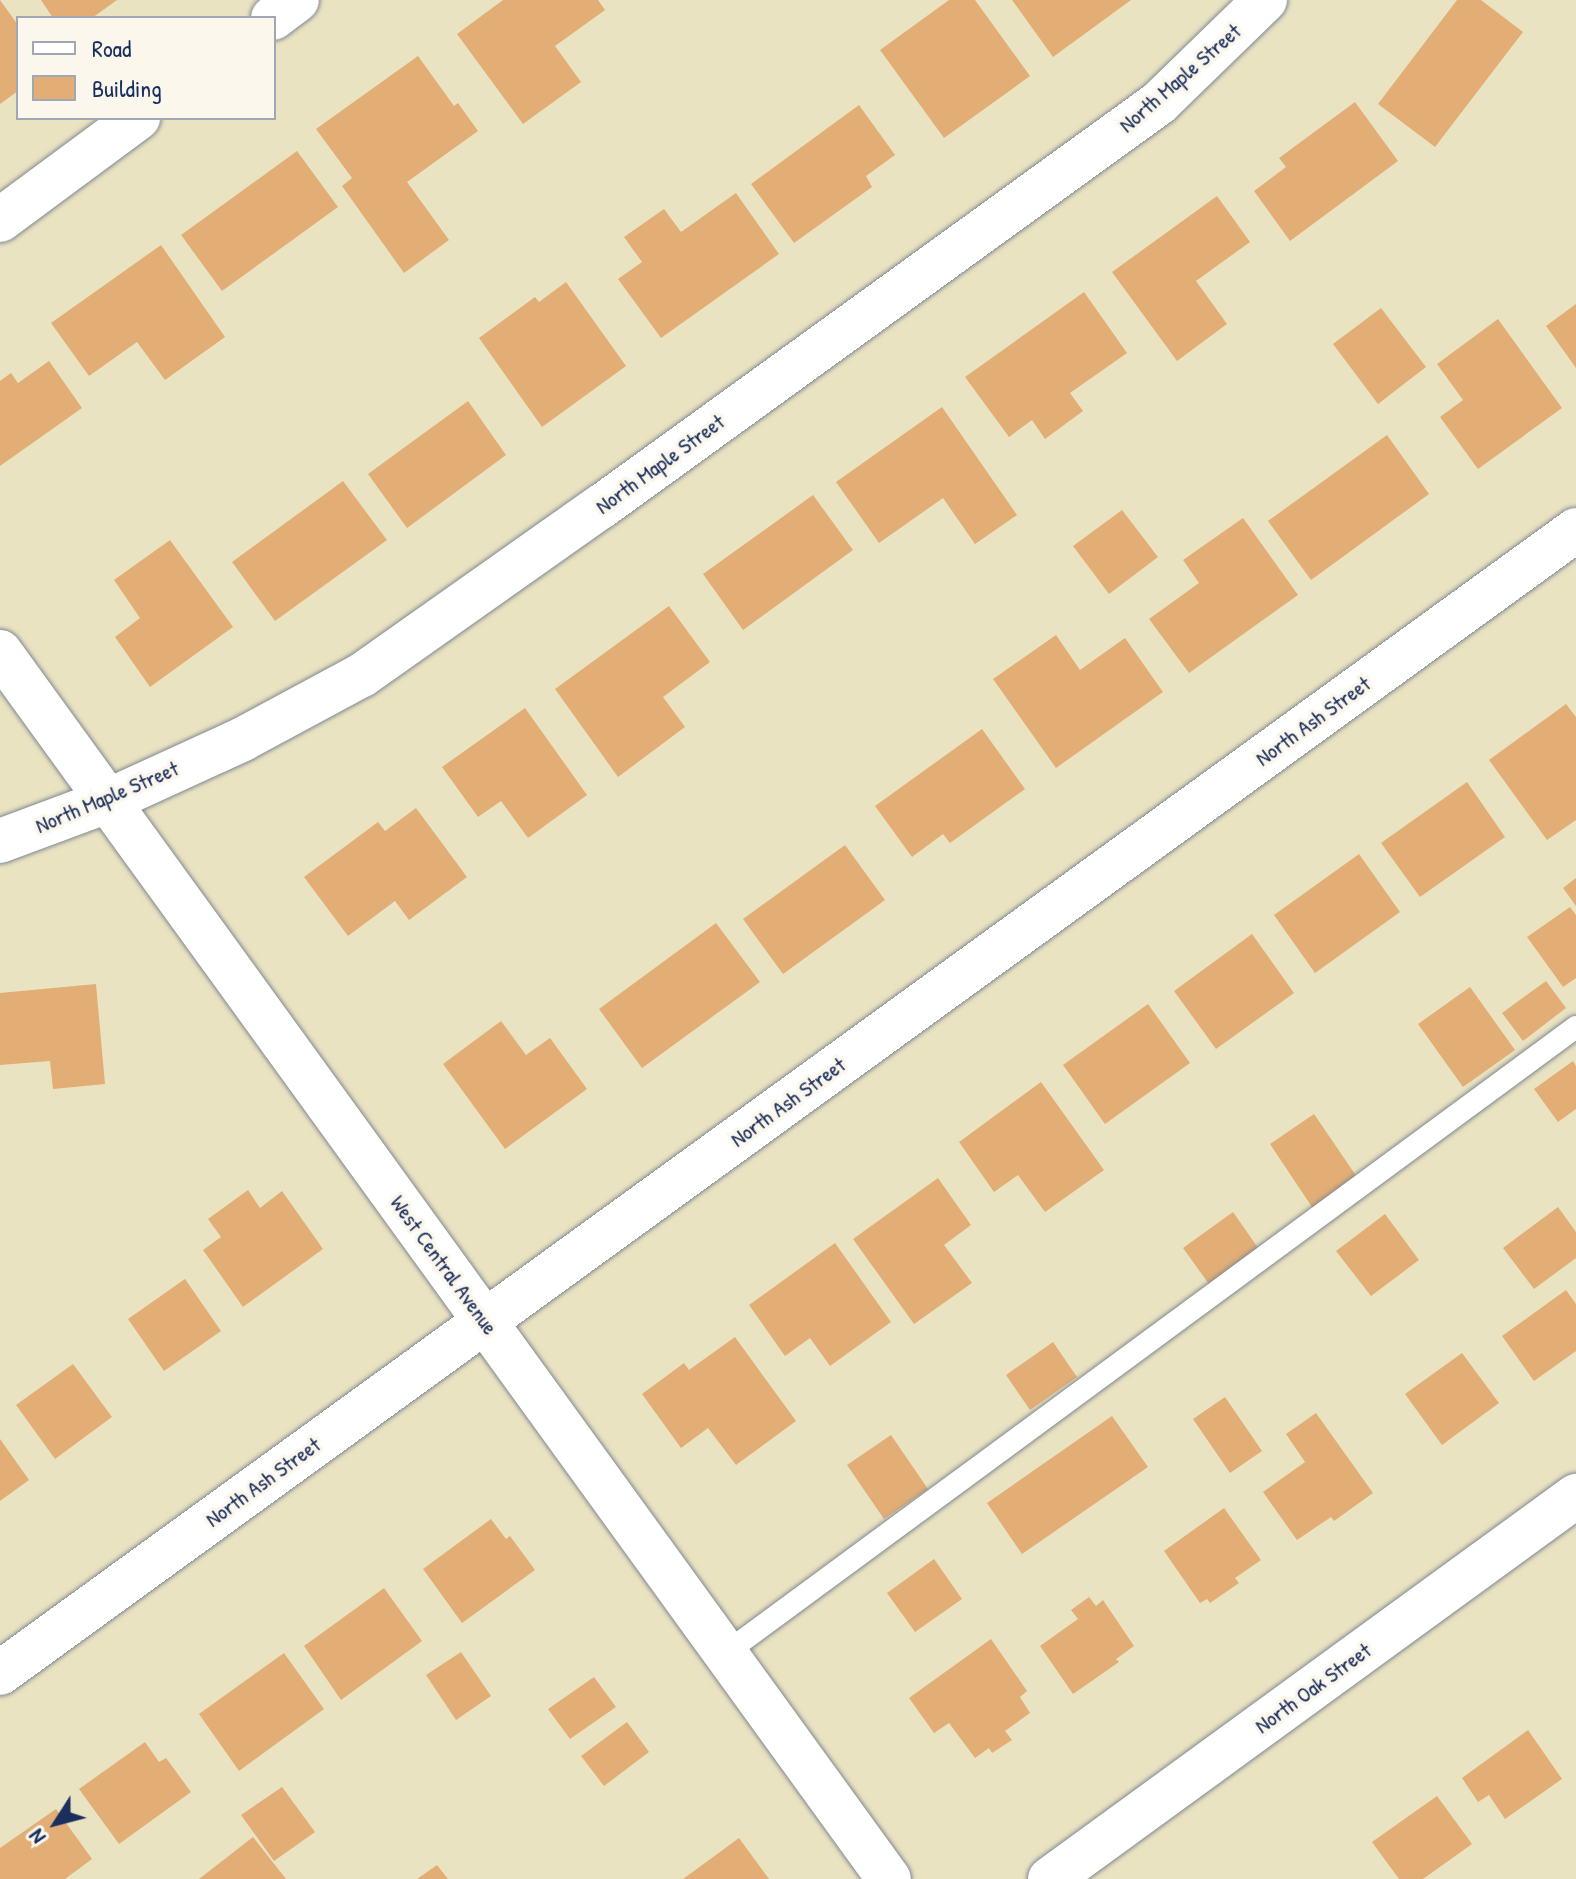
<!DOCTYPE html>
<style>
body{margin:0}
#map{position:relative;width:1576px;height:1879px;overflow:hidden;background:#eae3c2;font-family:"Patrick Hand",sans-serif}
div>[style]{position:absolute}
.building>*{inset:0;background:#e2ae76}
.roads{filter:drop-shadow(0 0 2px #828990) drop-shadow(0 0 2px #828990)}
.service>*{height:22px;margin:-11px;padding:0 11px;transform-origin:11px;border-radius:11px;background:#fff}
.minor>*{height:44px;margin:-22px;padding:0 22px;transform-origin:22px;border-radius:22px;background:#fff}
.primary>*{height:44px;margin:-22px;padding:0 22px;transform-origin:22px;border-radius:22px;background:#fff}
span{translate:-50% -50%;white-space:nowrap;text-align:center;line-height:1.15;-webkit-text-stroke:7px #fbf7ec;paint-order:stroke}
.street-label{font-size:22px;color:#1b2f5e}
.legend{position:absolute;left:16px;top:16px;width:260px;height:104px;box-sizing:border-box;background:#fbf7ec;border:2px solid #a1a7b3;margin:0;padding:10px 14px;list-style:none;font-size:24px;color:#1b2f5e}
.legend li{display:flex;align-items:center;gap:16px;height:40px}
.legend b{width:40px;border:2px solid #a1a7b3}
.north{position:absolute;left:16px;top:1783px;width:80px;height:80px;-webkit-text-stroke:6px #fbf7ec;paint-order:stroke;rotate:234deg;font-size:22px;font-weight:700;line-height:32px;text-align:center;color:#1b2f5e}
.north::after{content:'';display:block;margin:auto;width:28px;height:36px;background:#1b2f5e;clip-path:polygon(50% 0,100% 100%,50% 72%,0 100%)}
</style>
<div id="map">
<div class="building">
<div style="clip-path:polygon(0 0,18px 25px,18px 91px,0 104px)"></div>
<div style="clip-path:polygon(41px 0,117px 0,92px 18px,53px 18px)"></div>
<div style="clip-path:polygon(503px 0,598px 0,605px 10px,555px 46px,581px 82px,523px 124px,457px 34px)"></div>
<div style="clip-path:polygon(949px 0,975px 0,1030px 76px,944px 138px,880px 50px)"></div>
<div style="clip-path:polygon(1012px 0,1131px 0,1053px 57px)"></div>
<div style="clip-path:polygon(1457px 0,1481px 0,1523px 32px,1435px 147px,1378px 104px)"></div>
<div style="clip-path:polygon(418px 56px,454px 106px,458px 103px,478px 131px,407px 182px,449px 240px,404px 273px,342px 186px,352px 178px,316px 129px)"></div>
<div style="clip-path:polygon(1355px 102px,1398px 161px,1290px 241px,1254px 191px,1286px 167px,1279px 158px)"></div>
<div style="clip-path:polygon(859px 105px,895px 155px,866px 176px,872px 187px,794px 243px,751px 184px)"></div>
<div style="clip-path:polygon(297px 151px,338px 207px,222px 291px,181px 235px)"></div>
<div style="clip-path:polygon(736px 193px,779px 254px,661px 338px,618px 279px,642px 262px,624px 237px,664px 209px,681px 232px)"></div>
<div style="clip-path:polygon(1217px 196px,1250px 242px,1196px 281px,1227px 324px,1177px 361px,1112px 272px)"></div>
<div style="clip-path:polygon(161px 245px,225px 337px,165px 380px,137px 342px,89px 376px,51px 323px)"></div>
<div style="clip-path:polygon(566px 282px,626px 366px,542px 427px,479px 338px,535px 297px,539px 302px)"></div>
<div style="clip-path:polygon(1084px 292px,1127px 353px,1070px 393px,1083px 411px,1045px 439px,1032px 420px,1009px 437px,965px 377px)"></div>
<div style="clip-path:polygon(1576px 304px,1576px 368px,1546px 326px)"></div>
<div style="clip-path:polygon(1381px 308px,1426px 367px,1378px 404px,1333px 344px)"></div>
<div style="clip-path:polygon(1498px 319px,1562px 408px,1478px 469px,1440px 417px,1463px 400px,1437px 364px)"></div>
<div style="clip-path:polygon(49px 361px,82px 408px,0 466px,0 381px,11px 373px,18px 383px)"></div>
<div style="clip-path:polygon(468px 401px,506px 455px,407px 528px,368px 474px)"></div>
<div style="clip-path:polygon(942px 407px,1017px 515px,975px 544px,943px 498px,879px 543px,836px 482px)"></div>
<div style="clip-path:polygon(1387px 435px,1429px 494px,1311px 580px,1268px 521px)"></div>
<div style="clip-path:polygon(343px 481px,387px 540px,275px 621px,232px 562px)"></div>
<div style="clip-path:polygon(813px 495px,853px 550px,743px 630px,703px 574px)"></div>
<div style="clip-path:polygon(1122px 510px,1158px 557px,1109px 594px,1073px 546px)"></div>
<div style="clip-path:polygon(1243px 518px,1298px 595px,1189px 673px,1149px 619px,1199px 583px,1183px 560px)"></div>
<div style="clip-path:polygon(170px 540px,233px 627px,150px 687px,115px 637px,140px 618px,114px 580px)"></div>
<div style="clip-path:polygon(669px 606px,710px 662px,663px 697px,685px 727px,618px 777px,555px 689px)"></div>
<div style="clip-path:polygon(1056px 635px,1080px 670px,1125px 638px,1163px 692px,1056px 768px,993px 679px)"></div>
<div style="clip-path:polygon(1566px 704px,1576px 717px,1576px 820px,1547px 840px,1489px 760px)"></div>
<div style="clip-path:polygon(525px 708px,587px 795px,528px 838px,501px 801px,478px 817px,442px 767px)"></div>
<div style="clip-path:polygon(982px 729px,1025px 789px,950px 843px,943px 834px,912px 857px,875px 806px)"></div>
<div style="clip-path:polygon(1467px 782px,1505px 837px,1420px 897px,1381px 843px)"></div>
<div style="clip-path:polygon(416px 808px,467px 877px,409px 920px,395px 901px,348px 936px,304px 877px,378px 822px,385px 831px)"></div>
<div style="clip-path:polygon(845px 845px,885px 900px,783px 974px,743px 919px)"></div>
<div style="clip-path:polygon(1359px 854px,1400px 912px,1315px 973px,1274px 915px)"></div>
<div style="clip-path:polygon(1576px 878px,1576px 906px,1563px 888px)"></div>
<div style="clip-path:polygon(1570px 907px,1576px 915px,1576px 978px,1563px 987px,1527px 937px)"></div>
<div style="clip-path:polygon(716px 923px,760px 982px,642px 1068px,599px 1009px)"></div>
<div style="clip-path:polygon(1252px 934px,1294px 993px,1216px 1049px,1174px 991px)"></div>
<div style="clip-path:polygon(1546px 981px,1566px 1008px,1523px 1041px,1502px 1013px)"></div>
<div style="clip-path:polygon(96px 984px,105px 1084px,53px 1089px,50px 1061px,0 1065px,0 993px)"></div>
<div style="clip-path:polygon(1470px 987px,1515px 1050px,1463px 1087px,1418px 1024px)"></div>
<div style="clip-path:polygon(1148px 1004px,1190px 1063px,1105px 1124px,1063px 1065px)"></div>
<div style="clip-path:polygon(501px 1021px,526px 1055px,550px 1038px,587px 1089px,505px 1149px,443px 1064px)"></div>
<div style="clip-path:polygon(1573px 1061px,1576px 1066px,1576px 1109px,1558px 1122px,1534px 1089px)"></div>
<div style="clip-path:polygon(1041px 1082px,1104px 1170px,1045px 1212px,1018px 1175px,994px 1192px,959px 1142px)"></div>
<div style="clip-path:polygon(1314px 1114px,1359px 1180px,1314px 1210px,1270px 1144px)"></div>
<div style="clip-path:polygon(938px 1178px,971px 1225px,944px 1245px,972px 1283px,914px 1324px,853px 1239px)"></div>
<div style="clip-path:polygon(248px 1190px,260px 1208px,282px 1191px,323px 1249px,243px 1307px,203px 1250px,221px 1237px,208px 1219px)"></div>
<div style="clip-path:polygon(1558px 1207px,1576px 1232px,1576px 1258px,1534px 1289px,1503px 1248px)"></div>
<div style="clip-path:polygon(1233px 1212px,1263px 1255px,1214px 1291px,1183px 1248px)"></div>
<div style="clip-path:polygon(1385px 1214px,1419px 1260px,1371px 1296px,1336px 1251px)"></div>
<div style="clip-path:polygon(835px 1243px,891px 1322px,830px 1366px,810px 1338px,785px 1356px,749px 1305px)"></div>
<div style="clip-path:polygon(185px 1279px,221px 1331px,164px 1371px,128px 1319px)"></div>
<div style="clip-path:polygon(1566px 1290px,1576px 1304px,1576px 1351px,1534px 1381px,1502px 1336px)"></div>
<div style="clip-path:polygon(735px 1337px,796px 1421px,736px 1465px,708px 1428px,681px 1448px,642px 1394px,684px 1363px,689px 1370px)"></div>
<div style="clip-path:polygon(1053px 1342px,1077px 1377px,1030px 1410px,1006px 1375px)"></div>
<div style="clip-path:polygon(1462px 1353px,1499px 1403px,1442px 1445px,1405px 1394px)"></div>
<div style="clip-path:polygon(73px 1364px,112px 1417px,55px 1459px,16px 1405px)"></div>
<div style="clip-path:polygon(1225px 1397px,1262px 1451px,1230px 1473px,1193px 1419px)"></div>
<div style="clip-path:polygon(1316px 1413px,1373px 1493px,1334px 1521px,1331px 1517px,1297px 1540px,1263px 1492px,1305px 1462px,1286px 1434px)"></div>
<div style="clip-path:polygon(1112px 1416px,1148px 1467px,1022px 1554px,987px 1503px)"></div>
<div style="clip-path:polygon(891px 1435px,928px 1489px,884px 1519px,847px 1465px)"></div>
<div style="clip-path:polygon(0 1439px,29px 1480px,0 1501px)"></div>
<div style="clip-path:polygon(1224px 1508px,1261px 1560px,1235px 1578px,1239px 1583px,1210px 1603px,1207px 1599px,1200px 1603px,1164px 1551px)"></div>
<div style="clip-path:polygon(491px 1519px,506px 1539px,510px 1536px,535px 1570px,462px 1623px,423px 1569px)"></div>
<div style="clip-path:polygon(934px 1559px,962px 1599px,915px 1632px,887px 1593px)"></div>
<div style="clip-path:polygon(384px 1588px,422px 1641px,341px 1700px,304px 1646px)"></div>
<div style="clip-path:polygon(1089px 1597px,1096px 1606px,1103px 1600px,1134px 1646px,1116px 1659px,1119px 1662px,1073px 1694px,1040px 1646px,1078px 1619px,1071px 1610px)"></div>
<div style="clip-path:polygon(991px 1639px,1027px 1691px,1020px 1697px,1030px 1713px,1005px 1731px,1012px 1740px,992px 1753px,989px 1748px,975px 1758px,949px 1723px,934px 1733px,909px 1698px)"></div>
<div style="clip-path:polygon(461px 1652px,491px 1696px,456px 1720px,426px 1675px)"></div>
<div style="clip-path:polygon(284px 1653px,324px 1709px,239px 1771px,199px 1714px)"></div>
<div style="clip-path:polygon(594px 1677px,616px 1707px,570px 1739px,548px 1709px)"></div>
<div style="clip-path:polygon(627px 1722px,649px 1752px,604px 1786px,581px 1756px)"></div>
<div style="clip-path:polygon(1528px 1730px,1562px 1779px,1505px 1819px,1489px 1795px,1478px 1802px,1462px 1778px)"></div>
<div style="clip-path:polygon(145px 1742px,159px 1762px,166px 1758px,191px 1792px,119px 1844px,79px 1789px)"></div>
<div style="clip-path:polygon(282px 1787px,315px 1832px,274px 1861px,241px 1815px)"></div>
<div style="clip-path:polygon(1437px 1796px,1472px 1844px,1423px 1879px,1399px 1879px,1372px 1842px)"></div>
<div style="clip-path:polygon(56px 1809px,92px 1859px,65px 1879px,0 1879px,0 1848px)"></div>
<div style="clip-path:polygon(253px 1837px,286px 1879px,199px 1879px)"></div>
<div style="clip-path:polygon(739px 1838px,769px 1879px,683px 1879px)"></div>
<div style="clip-path:polygon(437px 1865px,448px 1879px,417px 1879px)"></div>
</div>
<div class="roads">
<div class="service">
<div style="left:727px;top:1652px;width:1054px;rotate:-36.36deg"></div>
</div>
<div class="minor">
<div style="left:273px;top:18px;width:30px;rotate:-37deg"></div>
<div style="left:0;top:220px;width:172px;rotate:-36.5deg"></div>
<div style="left:0;top:652px;width:1515px;rotate:54.08deg"></div>
<div style="left:1050px;top:1879px;width:651px;rotate:-36.06deg"></div>
</div>
<div class="primary">
<div style="left:0;top:841px;width:117px;rotate:-20.4deg"></div>
<div style="left:110px;top:800px;width:146px;rotate:-24.6deg"></div>
<div style="left:243px;top:739px;width:135px;rotate:-28.3deg"></div>
<div style="left:362px;top:675px;width:294px;rotate:-35.2deg"></div>
<div style="left:602px;top:506px;width:688px;rotate:-35.89deg"></div>
<div style="left:1159px;top:103px;width:148px;rotate:-44.2deg"></div>
<div style="left:0;top:1673px;width:1947px;rotate:-35.95deg"></div>
</div>
</div>
<div class="street-label">
<span style="left:1180px;top:78px;rotate:-41deg">North Maple Street</span>
<span style="left:660px;top:464px;rotate:-36deg">North Maple Street</span>
<span style="left:1313px;top:721px;rotate:-36deg">North Ash Street</span>
<span style="left:107px;top:797px;rotate:-23deg">North Maple Street</span>
<span style="left:788px;top:1102px;rotate:-36deg">North Ash Street</span>
<span style="left:444px;top:1265px;rotate:54deg">West Central Avenue</span>
<span style="left:263px;top:1482px;rotate:-36deg">North Ash Street</span>
<span style="left:1313px;top:1688px;rotate:-36deg">North Oak Street</span>
</div>
<ul class="legend">
<li><b style="height:10px;background:#fff"></b>Road</li>
<li><b style="height:22px;background:#e2ae76"></b>Building</li>
</ul>
<div class="north">N</div>
</div>
